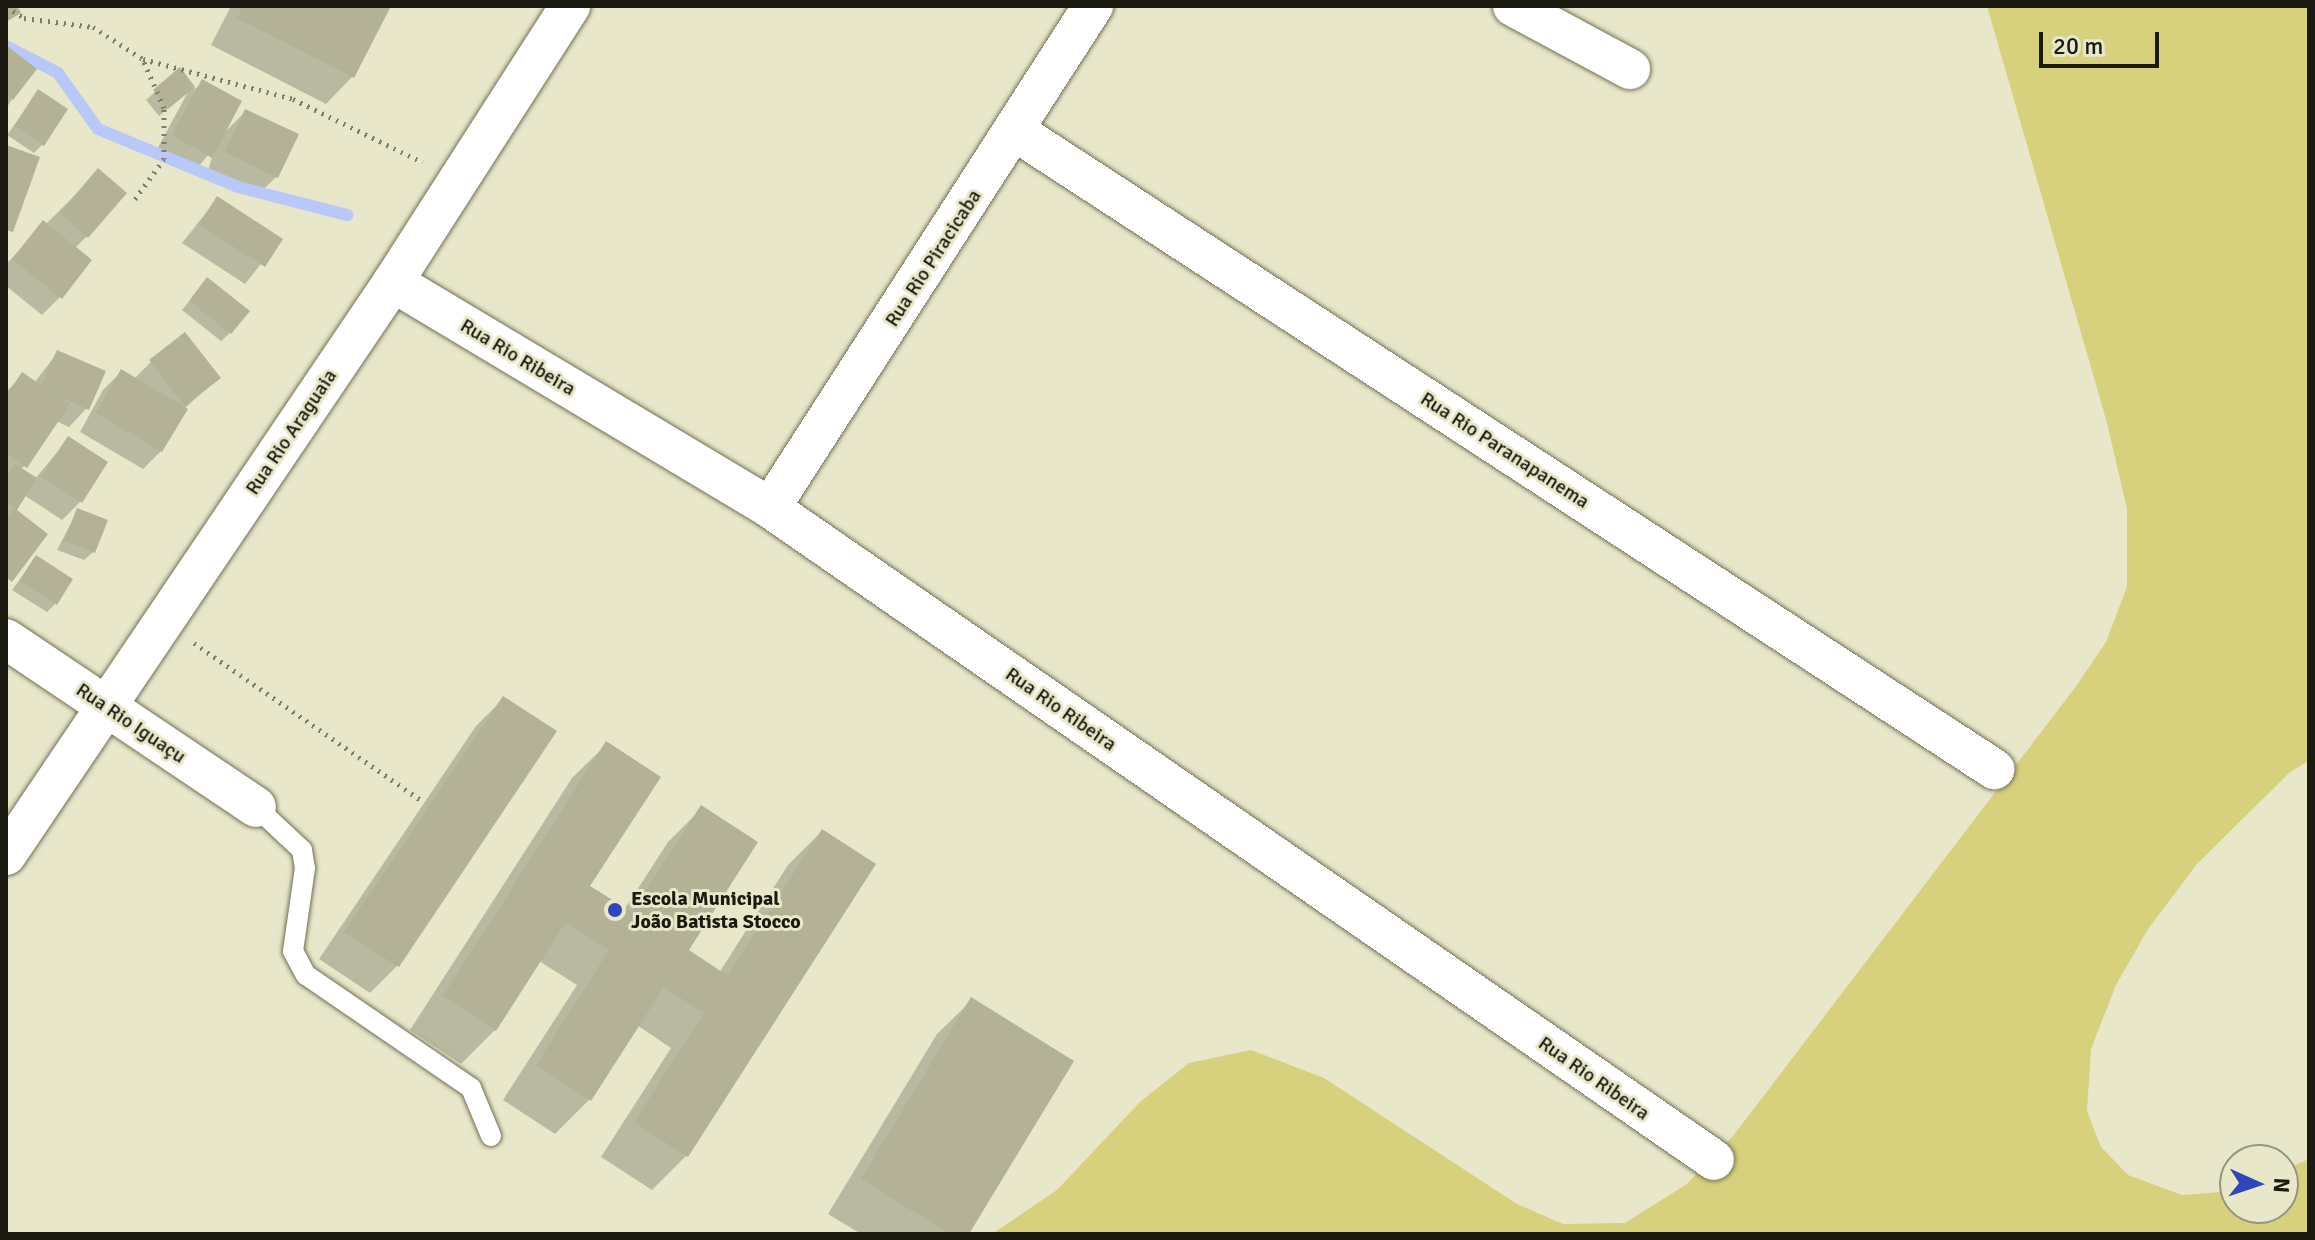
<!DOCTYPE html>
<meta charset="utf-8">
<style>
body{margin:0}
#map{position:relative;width:2315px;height:1240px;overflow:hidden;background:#e8e7ca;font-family:Signika,sans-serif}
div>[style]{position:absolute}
.green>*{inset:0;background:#d7d07c}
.shadow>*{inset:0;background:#0003}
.stream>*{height:12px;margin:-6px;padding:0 6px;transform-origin:6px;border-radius:6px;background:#b8c9f9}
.building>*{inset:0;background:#b3b296}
.path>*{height:5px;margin-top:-2.5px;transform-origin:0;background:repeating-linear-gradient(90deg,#7e7d6a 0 2px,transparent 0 8px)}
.roads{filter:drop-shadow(0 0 2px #717056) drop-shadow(0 0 2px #717056)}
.lane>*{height:20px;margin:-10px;padding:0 10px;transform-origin:10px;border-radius:10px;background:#fff}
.street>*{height:40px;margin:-20px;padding:0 20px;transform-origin:20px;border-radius:20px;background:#fff}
.dots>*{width:22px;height:22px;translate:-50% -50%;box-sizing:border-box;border:4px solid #e8e7ca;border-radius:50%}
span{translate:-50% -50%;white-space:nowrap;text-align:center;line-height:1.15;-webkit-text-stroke:6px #e8e7ca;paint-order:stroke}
.street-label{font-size:20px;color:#1b1a10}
.poi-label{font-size:20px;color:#1b1a10;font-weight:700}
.left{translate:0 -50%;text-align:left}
.frame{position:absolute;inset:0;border:8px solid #1b1a10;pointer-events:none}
.north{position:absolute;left:2219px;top:1144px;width:80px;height:80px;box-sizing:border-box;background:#e8e7ca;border:2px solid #969580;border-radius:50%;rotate:93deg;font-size:22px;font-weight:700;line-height:32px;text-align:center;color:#1b1a10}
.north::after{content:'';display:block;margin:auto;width:28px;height:36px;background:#3047b9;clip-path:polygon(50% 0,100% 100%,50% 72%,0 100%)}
.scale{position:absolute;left:2039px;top:32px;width:120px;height:36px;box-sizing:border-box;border:4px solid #1b1a10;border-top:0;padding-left:10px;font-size:24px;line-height:28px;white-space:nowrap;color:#1b1a10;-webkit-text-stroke:6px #e8e7ca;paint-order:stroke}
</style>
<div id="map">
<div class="green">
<div style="clip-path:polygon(1987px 6px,2309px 6px,2309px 761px,2290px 772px,2197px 864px,2148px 929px,2116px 985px,2091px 1049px,2087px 1111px,2101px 1147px,2128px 1175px,2182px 1195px,2235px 1191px,2235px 1208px,2283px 1208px,2283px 1170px,2309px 1159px,2309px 1234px,992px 1234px,1057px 1190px,1141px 1101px,1189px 1063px,1251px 1050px,1324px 1078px,1517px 1204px,1563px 1224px,1625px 1223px,1687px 1184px,1733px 1136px,2077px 685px,2106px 642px,2127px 587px,2127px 509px,2107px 423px)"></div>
</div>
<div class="shadow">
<div style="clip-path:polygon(231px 6px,389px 6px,352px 77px,326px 104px,211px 45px)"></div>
<div style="clip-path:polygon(6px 48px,12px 99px,6px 109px)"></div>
<div style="clip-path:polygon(180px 70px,195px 89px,202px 82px,225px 132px,246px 111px,276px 177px,258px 195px,208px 171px,215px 147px,192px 174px,155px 153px,188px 92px,159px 116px,146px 100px)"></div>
<div style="clip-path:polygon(39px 91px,43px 144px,34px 153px,7px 135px)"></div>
<div style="clip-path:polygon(99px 171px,87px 236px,75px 248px,60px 297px,42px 315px,6px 286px,6px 264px)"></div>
<div style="clip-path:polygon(217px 199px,280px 240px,245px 284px,182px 243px)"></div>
<div style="clip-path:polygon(199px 289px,230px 333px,221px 341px,182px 310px)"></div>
<div style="clip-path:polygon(58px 352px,87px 408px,69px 427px,56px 421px,21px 470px,35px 479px,68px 439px,80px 502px,62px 520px,24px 495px,14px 510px,6px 585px,6px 392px,23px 375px,34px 383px)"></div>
<div style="clip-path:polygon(151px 362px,218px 378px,184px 409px,161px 451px,143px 469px,80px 432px,103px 390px,121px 372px,134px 379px)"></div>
<div style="clip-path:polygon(78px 510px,93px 552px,84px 560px,57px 550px)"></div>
<div style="clip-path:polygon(36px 558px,55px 604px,47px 612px,12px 590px)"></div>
<div style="clip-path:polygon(503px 699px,554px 732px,397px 966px,370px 993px,319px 959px,476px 726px)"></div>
<div style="clip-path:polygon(607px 744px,587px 886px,624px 910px,668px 842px,702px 808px,686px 951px,719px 973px,788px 865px,822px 831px,686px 1156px,652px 1190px,601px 1157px,671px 1048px,637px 1025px,589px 1100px,555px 1134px,503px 1100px,577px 985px,539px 961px,495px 1030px,461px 1064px,410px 1030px,572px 778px)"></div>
<div style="clip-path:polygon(972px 1000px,966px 1234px,861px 1234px,828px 1214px,937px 1034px)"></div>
</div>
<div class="stream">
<div style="left:6px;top:46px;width:59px;rotate:27.4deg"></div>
<div style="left:58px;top:73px;width:69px;rotate:54.5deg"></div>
<div style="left:98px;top:129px;width:152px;rotate:22.5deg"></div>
<div style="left:238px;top:187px;width:113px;rotate:14.4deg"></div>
</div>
<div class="building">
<div style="clip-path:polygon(6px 6px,17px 6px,21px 13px,6px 22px)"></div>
<div style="clip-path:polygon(243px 6px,391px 6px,354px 78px,237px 18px)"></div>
<div style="clip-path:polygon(6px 45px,37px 69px,13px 100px,6px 95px)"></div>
<div style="clip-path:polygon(180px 67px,195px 87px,168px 109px,153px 90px)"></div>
<div style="clip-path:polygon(202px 79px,242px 101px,212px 158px,172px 135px)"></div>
<div style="clip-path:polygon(38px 89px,68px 109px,44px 146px,14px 126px)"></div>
<div style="clip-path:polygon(245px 109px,299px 134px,278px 178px,225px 152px)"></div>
<div style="clip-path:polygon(6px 145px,40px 157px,13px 232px,6px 230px)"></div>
<div style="clip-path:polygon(98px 168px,127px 193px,88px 238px,60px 213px)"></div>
<div style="clip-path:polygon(217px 196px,283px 239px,265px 267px,199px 224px)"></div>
<div style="clip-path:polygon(43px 220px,92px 260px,62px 299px,12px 259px)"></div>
<div style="clip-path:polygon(207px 277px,250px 311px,231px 334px,189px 301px)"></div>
<div style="clip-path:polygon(185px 332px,221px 378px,185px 406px,149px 360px)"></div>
<div style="clip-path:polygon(57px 350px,106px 371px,89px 410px,55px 394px,70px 404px,27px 468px,6px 454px,6px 396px,22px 372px,41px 385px)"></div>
<div style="clip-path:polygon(121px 369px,188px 409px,162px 452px,96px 413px)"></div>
<div style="clip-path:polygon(68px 436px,108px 462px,82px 503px,41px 477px)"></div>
<div style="clip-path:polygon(15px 464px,37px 478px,17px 510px,48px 534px,12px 582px,6px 577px,6px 519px,14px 508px,6px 502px,6px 479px)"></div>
<div style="clip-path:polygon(77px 508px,108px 520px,95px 553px,64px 541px)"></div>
<div style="clip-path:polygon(36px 555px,73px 579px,57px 605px,19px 581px)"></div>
<div style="clip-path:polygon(503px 696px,557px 731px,399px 967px,344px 932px)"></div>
<div style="clip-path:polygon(606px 741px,661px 777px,590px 886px,632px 912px,701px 805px,758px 842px,689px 950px,728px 976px,822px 829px,876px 864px,688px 1157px,634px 1122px,704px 1013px,664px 987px,591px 1101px,536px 1065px,609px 950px,566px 922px,496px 1031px,443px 996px)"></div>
<div style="clip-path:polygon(971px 997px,1074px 1061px,969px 1234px,950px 1234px,861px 1179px)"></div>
</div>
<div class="path">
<div style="left:6px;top:7px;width:21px;rotate:31deg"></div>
<div style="left:24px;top:18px;width:70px;rotate:7.4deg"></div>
<div style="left:93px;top:27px;width:59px;rotate:32.6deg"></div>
<div style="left:143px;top:59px;width:155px;rotate:14.9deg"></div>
<div style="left:293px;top:99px;width:144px;rotate:26deg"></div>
<div style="left:135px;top:199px;width:49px;rotate:-54.1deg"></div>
<div style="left:164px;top:159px;width:51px;rotate:-90deg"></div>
<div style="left:164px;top:108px;width:52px;rotate:-113.6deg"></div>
<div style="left:194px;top:643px;width:276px;rotate:34.7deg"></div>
</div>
<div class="roads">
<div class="lane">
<div style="left:256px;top:807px;width:63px;rotate:43.1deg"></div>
<div style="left:302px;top:850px;width:18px;rotate:81deg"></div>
<div style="left:305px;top:868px;width:84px;rotate:98.2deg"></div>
<div style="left:293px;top:951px;width:27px;rotate:62deg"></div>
<div style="left:306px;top:975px;width:200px;rotate:34.4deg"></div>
<div style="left:471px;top:1088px;width:52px;rotate:67.4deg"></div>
</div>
<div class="street">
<div style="left:1513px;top:6px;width:133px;rotate:28.3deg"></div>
<div style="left:1015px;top:131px;width:1169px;rotate:33.09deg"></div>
<div style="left:393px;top:282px;width:440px;rotate:30.9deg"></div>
<div style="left:770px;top:508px;width:1147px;rotate:34.63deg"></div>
<div style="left:770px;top:508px;width:597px;rotate:-57.24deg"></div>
<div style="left:6px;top:639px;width:301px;rotate:33.9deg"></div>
<div style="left:6px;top:855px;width:691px;rotate:-55.97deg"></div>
<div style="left:393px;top:282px;width:328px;rotate:-57.3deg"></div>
</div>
</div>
<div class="dots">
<div style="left:615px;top:910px;background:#3047b9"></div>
</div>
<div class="street-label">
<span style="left:933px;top:258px;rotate:-57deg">Rua Rio Piracicaba</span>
<span style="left:518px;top:357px;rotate:31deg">Rua Rio Ribeira</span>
<span style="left:291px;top:432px;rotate:-56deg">Rua Rio Araguaia</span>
<span style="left:1505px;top:450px;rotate:33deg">Rua Rio Paranapanema</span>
<span style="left:1061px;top:709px;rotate:35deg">Rua Rio Ribeira</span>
<span style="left:131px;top:723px;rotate:34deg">Rua Rio Iguaçu</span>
<span style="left:1594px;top:1078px;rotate:35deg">Rua Rio Ribeira</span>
</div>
<div class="poi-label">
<span class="left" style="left:631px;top:910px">Escola Municipal<br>João Batista Stocco</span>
</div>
<div class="frame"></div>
<div class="north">N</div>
<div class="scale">20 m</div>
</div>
